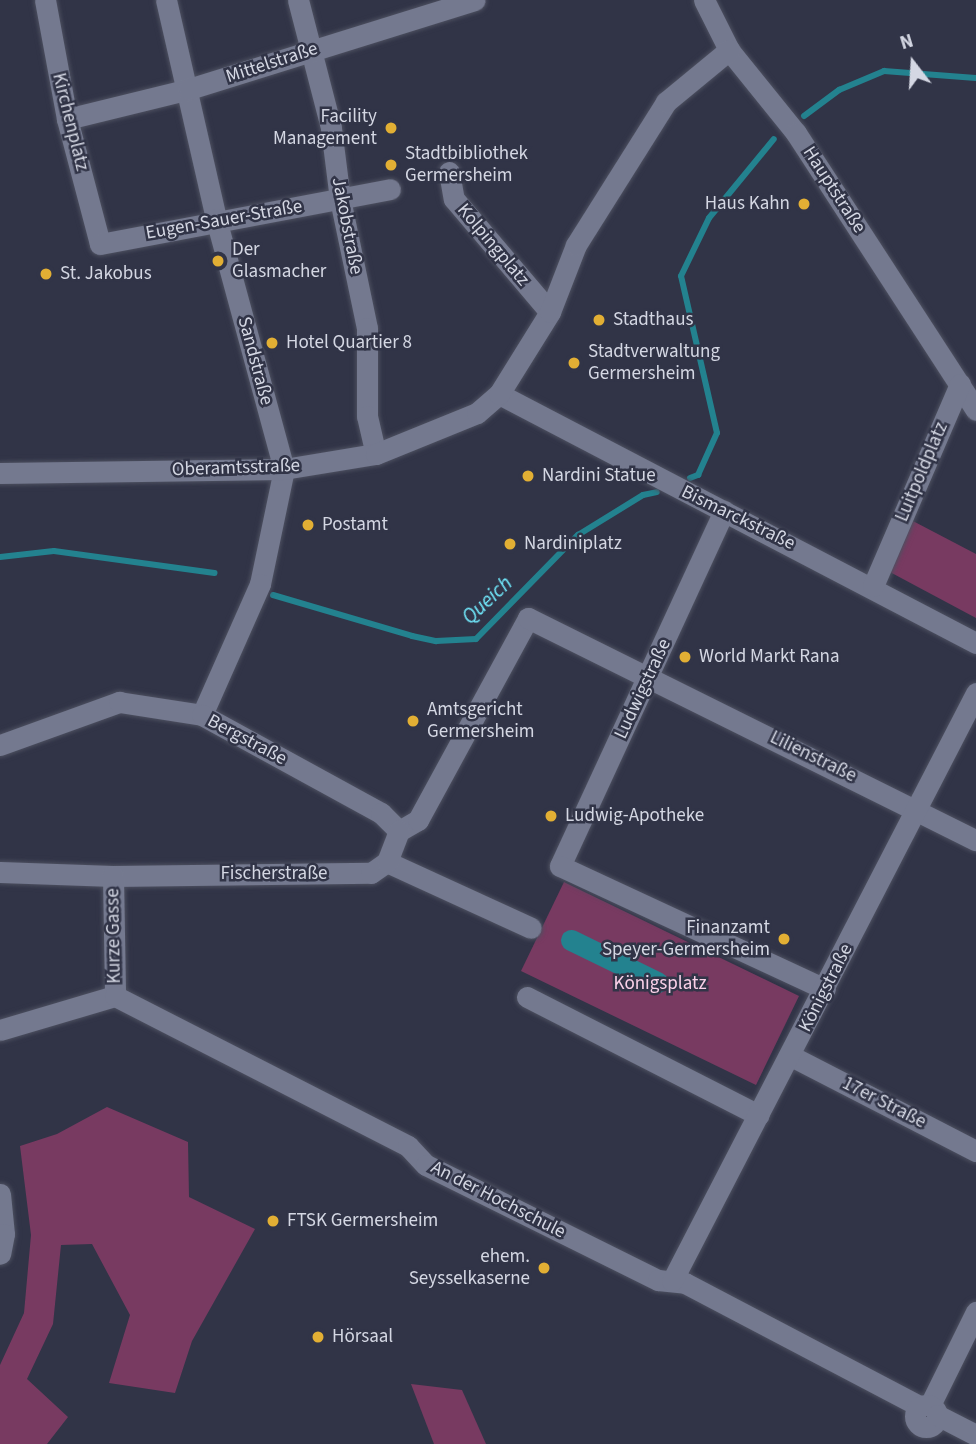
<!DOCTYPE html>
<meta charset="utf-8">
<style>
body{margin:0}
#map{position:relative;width:976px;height:1444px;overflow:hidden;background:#313447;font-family:"Source Sans 3",sans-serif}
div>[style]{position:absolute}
.green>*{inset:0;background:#783a61}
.stream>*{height:6px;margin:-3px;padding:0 3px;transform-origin:3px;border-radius:3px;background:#23828f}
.canal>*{height:21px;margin:-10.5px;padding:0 10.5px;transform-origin:10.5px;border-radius:10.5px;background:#23828f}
.roads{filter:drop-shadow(0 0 2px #4d5060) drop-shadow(0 0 2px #4d5060)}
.minor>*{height:21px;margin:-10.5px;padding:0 10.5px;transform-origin:10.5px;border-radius:10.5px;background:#74798f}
.minor>.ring{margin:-10.5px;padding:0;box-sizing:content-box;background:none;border:21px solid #74798f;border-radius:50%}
.dots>*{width:19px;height:19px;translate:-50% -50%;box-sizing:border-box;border:4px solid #313447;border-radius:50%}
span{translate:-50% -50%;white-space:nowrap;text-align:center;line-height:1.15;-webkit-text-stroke:5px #313447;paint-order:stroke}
.street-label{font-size:19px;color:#d4d7e3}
.poi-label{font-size:19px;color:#d4d7e3}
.right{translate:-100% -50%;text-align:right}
.left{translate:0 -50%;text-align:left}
.park-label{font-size:19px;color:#fbd1e9}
.water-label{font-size:21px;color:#71e9fc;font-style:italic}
.north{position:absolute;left:878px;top:28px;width:70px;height:70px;-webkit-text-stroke:5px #313447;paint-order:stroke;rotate:343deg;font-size:19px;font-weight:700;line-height:28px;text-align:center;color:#d4d7e3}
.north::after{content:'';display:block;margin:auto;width:24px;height:32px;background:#d4d7e3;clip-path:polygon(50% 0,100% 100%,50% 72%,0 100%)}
</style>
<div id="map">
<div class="green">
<div style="clip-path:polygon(911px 520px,976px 554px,976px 618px,888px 571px)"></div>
<div style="clip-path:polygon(564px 882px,799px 996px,756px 1085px,521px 971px)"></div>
<div style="clip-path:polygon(107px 1107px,188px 1142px,189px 1197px,255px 1229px,192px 1341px,175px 1393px,109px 1383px,130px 1315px,92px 1244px,61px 1245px,53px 1324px,27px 1379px,68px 1417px,47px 1444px,0 1444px,0 1365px,24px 1313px,31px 1235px,20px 1146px,57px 1134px)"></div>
<div style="clip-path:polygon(411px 1384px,462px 1390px,486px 1444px,434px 1444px)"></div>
</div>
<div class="stream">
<div style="left:804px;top:116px;width:44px;rotate:-36.6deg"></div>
<div style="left:839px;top:90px;width:49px;rotate:-22.9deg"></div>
<div style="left:884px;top:71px;width:92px;rotate:4.4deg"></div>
<div style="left:690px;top:478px;width:9px;rotate:-21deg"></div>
<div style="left:698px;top:475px;width:46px;rotate:-65.7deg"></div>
<div style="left:717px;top:433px;width:161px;rotate:-102.9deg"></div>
<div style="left:681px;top:276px;width:64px;rotate:-64.2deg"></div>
<div style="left:709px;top:218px;width:102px;rotate:-50.6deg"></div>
<div style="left:0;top:557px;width:54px;rotate:-6.3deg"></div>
<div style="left:54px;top:551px;width:162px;rotate:7.8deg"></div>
<div style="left:273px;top:595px;width:145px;rotate:16.4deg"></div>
<div style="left:412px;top:636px;width:25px;rotate:12deg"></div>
<div style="left:436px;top:641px;width:40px;rotate:-2.9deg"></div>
<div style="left:476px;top:639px;width:146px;rotate:-45.6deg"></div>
<div style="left:578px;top:535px;width:76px;rotate:-31.6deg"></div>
<div style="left:643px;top:495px;width:14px;rotate:-12deg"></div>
</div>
<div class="canal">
<div style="left:571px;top:940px;width:96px;rotate:26deg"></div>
</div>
<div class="roads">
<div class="minor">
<div style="left:45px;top:0;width:121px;rotate:79.5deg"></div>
<div style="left:67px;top:119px;width:129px;rotate:75.2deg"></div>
<div style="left:100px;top:244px;width:295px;rotate:-10.7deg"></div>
<div style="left:166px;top:0;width:225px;rotate:77.1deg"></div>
<div style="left:216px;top:219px;width:259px;rotate:74.8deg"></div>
<div style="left:284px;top:469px;width:117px;rotate:101.8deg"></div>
<div style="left:260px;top:584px;width:143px;rotate:113.9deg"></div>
<div style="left:298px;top:0;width:132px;rotate:75.5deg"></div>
<div style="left:331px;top:128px;width:72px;rotate:82.8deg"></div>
<div style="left:340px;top:199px;width:132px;rotate:78.2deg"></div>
<div style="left:367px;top:328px;width:88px;rotate:90deg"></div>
<div style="left:367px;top:416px;width:39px;rotate:77deg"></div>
<div style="left:704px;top:0;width:56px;rotate:63.4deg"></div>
<div style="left:729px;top:50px;width:107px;rotate:51.1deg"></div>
<div style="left:796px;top:133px;width:330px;rotate:57deg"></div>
<div style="left:67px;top:119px;width:126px;rotate:-13.8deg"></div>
<div style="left:189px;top:89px;width:299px;rotate:-17.3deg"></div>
<div style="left:449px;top:172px;width:27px;rotate:80deg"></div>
<div style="left:454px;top:199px;width:148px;rotate:49.7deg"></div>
<div style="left:499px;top:394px;width:538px;rotate:27.57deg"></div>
<div style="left:0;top:473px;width:284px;rotate:-0.8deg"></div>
<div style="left:284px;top:469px;width:93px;rotate:-9.3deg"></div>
<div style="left:376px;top:454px;width:109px;rotate:-22.1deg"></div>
<div style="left:477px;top:413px;width:29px;rotate:-41deg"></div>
<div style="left:499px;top:394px;width:97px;rotate:-58.1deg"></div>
<div style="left:550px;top:312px;width:72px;rotate:-68.8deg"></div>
<div style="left:576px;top:245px;width:169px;rotate:-57.8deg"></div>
<div style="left:666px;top:102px;width:82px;rotate:-39.5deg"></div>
<div style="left:724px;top:511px;width:391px;rotate:114.8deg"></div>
<div style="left:560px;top:866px;width:292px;rotate:24.9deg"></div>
<div style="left:873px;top:586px;width:220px;rotate:-66.7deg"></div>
<div style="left:0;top:745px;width:127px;rotate:-19.9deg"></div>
<div style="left:119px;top:702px;width:84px;rotate:8.9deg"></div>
<div style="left:202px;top:715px;width:204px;rotate:28.7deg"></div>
<div style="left:381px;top:813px;width:25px;rotate:45deg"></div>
<div style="left:399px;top:831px;width:22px;rotate:-30deg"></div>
<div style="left:418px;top:820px;width:230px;rotate:-61.4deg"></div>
<div style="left:528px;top:618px;width:500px;rotate:26.4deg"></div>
<div style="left:387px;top:862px;width:158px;rotate:24.6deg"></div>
<div style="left:0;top:872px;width:113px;rotate:2deg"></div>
<div style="left:113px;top:876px;width:258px;rotate:-0.7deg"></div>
<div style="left:371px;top:873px;width:19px;rotate:-35deg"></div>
<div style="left:387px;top:862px;width:33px;rotate:-69deg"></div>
<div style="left:113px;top:876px;width:120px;rotate:89deg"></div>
<div style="left:527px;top:997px;width:260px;rotate:27deg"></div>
<div style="left:0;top:1030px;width:120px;rotate:-16.5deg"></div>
<div style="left:115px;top:996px;width:329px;rotate:27.1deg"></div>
<div style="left:408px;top:1146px;width:26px;rotate:47deg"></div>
<div style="left:426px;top:1165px;width:259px;rotate:26.4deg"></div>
<div style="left:658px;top:1280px;width:27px;rotate:6deg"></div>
<div style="left:685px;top:1283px;width:264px;rotate:27.7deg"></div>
<div style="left:791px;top:1056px;width:208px;rotate:27.2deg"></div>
<div style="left:0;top:1194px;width:40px;rotate:84.3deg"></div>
<div style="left:4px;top:1234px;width:20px;rotate:101deg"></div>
<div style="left:672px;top:1281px;width:662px;rotate:-62.66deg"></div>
<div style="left:930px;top:1405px;width:104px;rotate:-63.7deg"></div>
<div class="ring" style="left:915px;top:1405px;width:1px;height:1px"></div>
<div style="left:937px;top:1415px;width:44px;rotate:27.1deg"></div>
</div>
</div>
<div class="dots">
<div style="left:391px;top:128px;background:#e2af34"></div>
<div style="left:391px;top:165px;background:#e2af34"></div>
<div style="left:804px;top:204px;background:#e2af34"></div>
<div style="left:218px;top:261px;background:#e2af34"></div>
<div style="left:46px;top:274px;background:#e2af34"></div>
<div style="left:599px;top:320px;background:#e2af34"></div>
<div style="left:272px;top:343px;background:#e2af34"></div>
<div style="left:574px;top:363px;background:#e2af34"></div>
<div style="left:528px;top:476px;background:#e2af34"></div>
<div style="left:308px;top:525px;background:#e2af34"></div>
<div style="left:510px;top:544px;background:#e2af34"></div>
<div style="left:685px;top:657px;background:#e2af34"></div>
<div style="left:413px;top:721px;background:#e2af34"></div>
<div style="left:551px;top:816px;background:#e2af34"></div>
<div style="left:784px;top:939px;background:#e2af34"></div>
<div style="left:273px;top:1221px;background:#e2af34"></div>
<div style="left:544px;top:1268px;background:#e2af34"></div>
<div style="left:318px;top:1337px;background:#e2af34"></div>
</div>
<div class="street-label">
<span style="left:272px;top:63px;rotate:-18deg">Mittelstraße</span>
<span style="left:70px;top:122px;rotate:76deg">Kirchenplatz</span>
<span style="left:834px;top:190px;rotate:57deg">Hauptstraße</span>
<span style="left:224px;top:220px;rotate:-10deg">Eugen-Sauer-Straße</span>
<span style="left:347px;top:226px;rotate:79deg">Jakobstraße</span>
<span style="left:493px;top:245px;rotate:50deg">Kolpingplatz</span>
<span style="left:255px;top:361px;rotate:75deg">Sandstraße</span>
<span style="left:236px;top:468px;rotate:-2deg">Oberamtsstraße</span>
<span style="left:922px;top:472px;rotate:-67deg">Luitpoldplatz</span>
<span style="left:738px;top:518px;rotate:26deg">Bismarckstraße</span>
<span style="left:643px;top:689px;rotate:-65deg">Ludwigstraße</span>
<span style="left:247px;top:740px;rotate:28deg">Bergstraße</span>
<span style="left:813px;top:757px;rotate:26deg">Lilienstraße</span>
<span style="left:274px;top:874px">Fischerstraße</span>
<span style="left:114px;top:936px;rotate:-91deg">Kurze Gasse</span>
<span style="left:826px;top:988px;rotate:-63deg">Königstraße</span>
<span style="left:884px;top:1103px;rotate:27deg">17er Straße</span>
<span style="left:498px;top:1200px;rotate:27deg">An der Hochschule</span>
</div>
<div class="poi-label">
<span class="right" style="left:377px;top:128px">Facility<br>Management</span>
<span class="left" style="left:405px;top:165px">Stadtbibliothek<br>Germersheim</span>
<span class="right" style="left:790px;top:204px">Haus Kahn</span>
<span class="left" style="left:232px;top:261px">Der<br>Glasmacher</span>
<span class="left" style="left:60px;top:274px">St. Jakobus</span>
<span class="left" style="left:613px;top:320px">Stadthaus</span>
<span class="left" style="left:286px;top:343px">Hotel Quartier 8</span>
<span class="left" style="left:588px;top:363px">Stadtverwaltung<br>Germersheim</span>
<span class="left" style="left:542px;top:476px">Nardini Statue</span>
<span class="left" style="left:322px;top:525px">Postamt</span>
<span class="left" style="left:524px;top:544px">Nardiniplatz</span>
<span class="left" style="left:699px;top:657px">World Markt Rana</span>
<span class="left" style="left:427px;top:721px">Amtsgericht<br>Germersheim</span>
<span class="left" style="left:565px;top:816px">Ludwig-Apotheke</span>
<span class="right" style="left:770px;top:939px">Finanzamt<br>Speyer-Germersheim</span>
<span class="left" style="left:287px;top:1221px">FTSK Germersheim</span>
<span class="right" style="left:530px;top:1268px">ehem.<br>Seysselkaserne</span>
<span class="left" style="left:332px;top:1337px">Hörsaal</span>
</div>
<div class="park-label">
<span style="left:660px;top:984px">Königsplatz</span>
</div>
<div class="water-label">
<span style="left:487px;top:600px;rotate:-43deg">Queich</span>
</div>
<div class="north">N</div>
</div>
